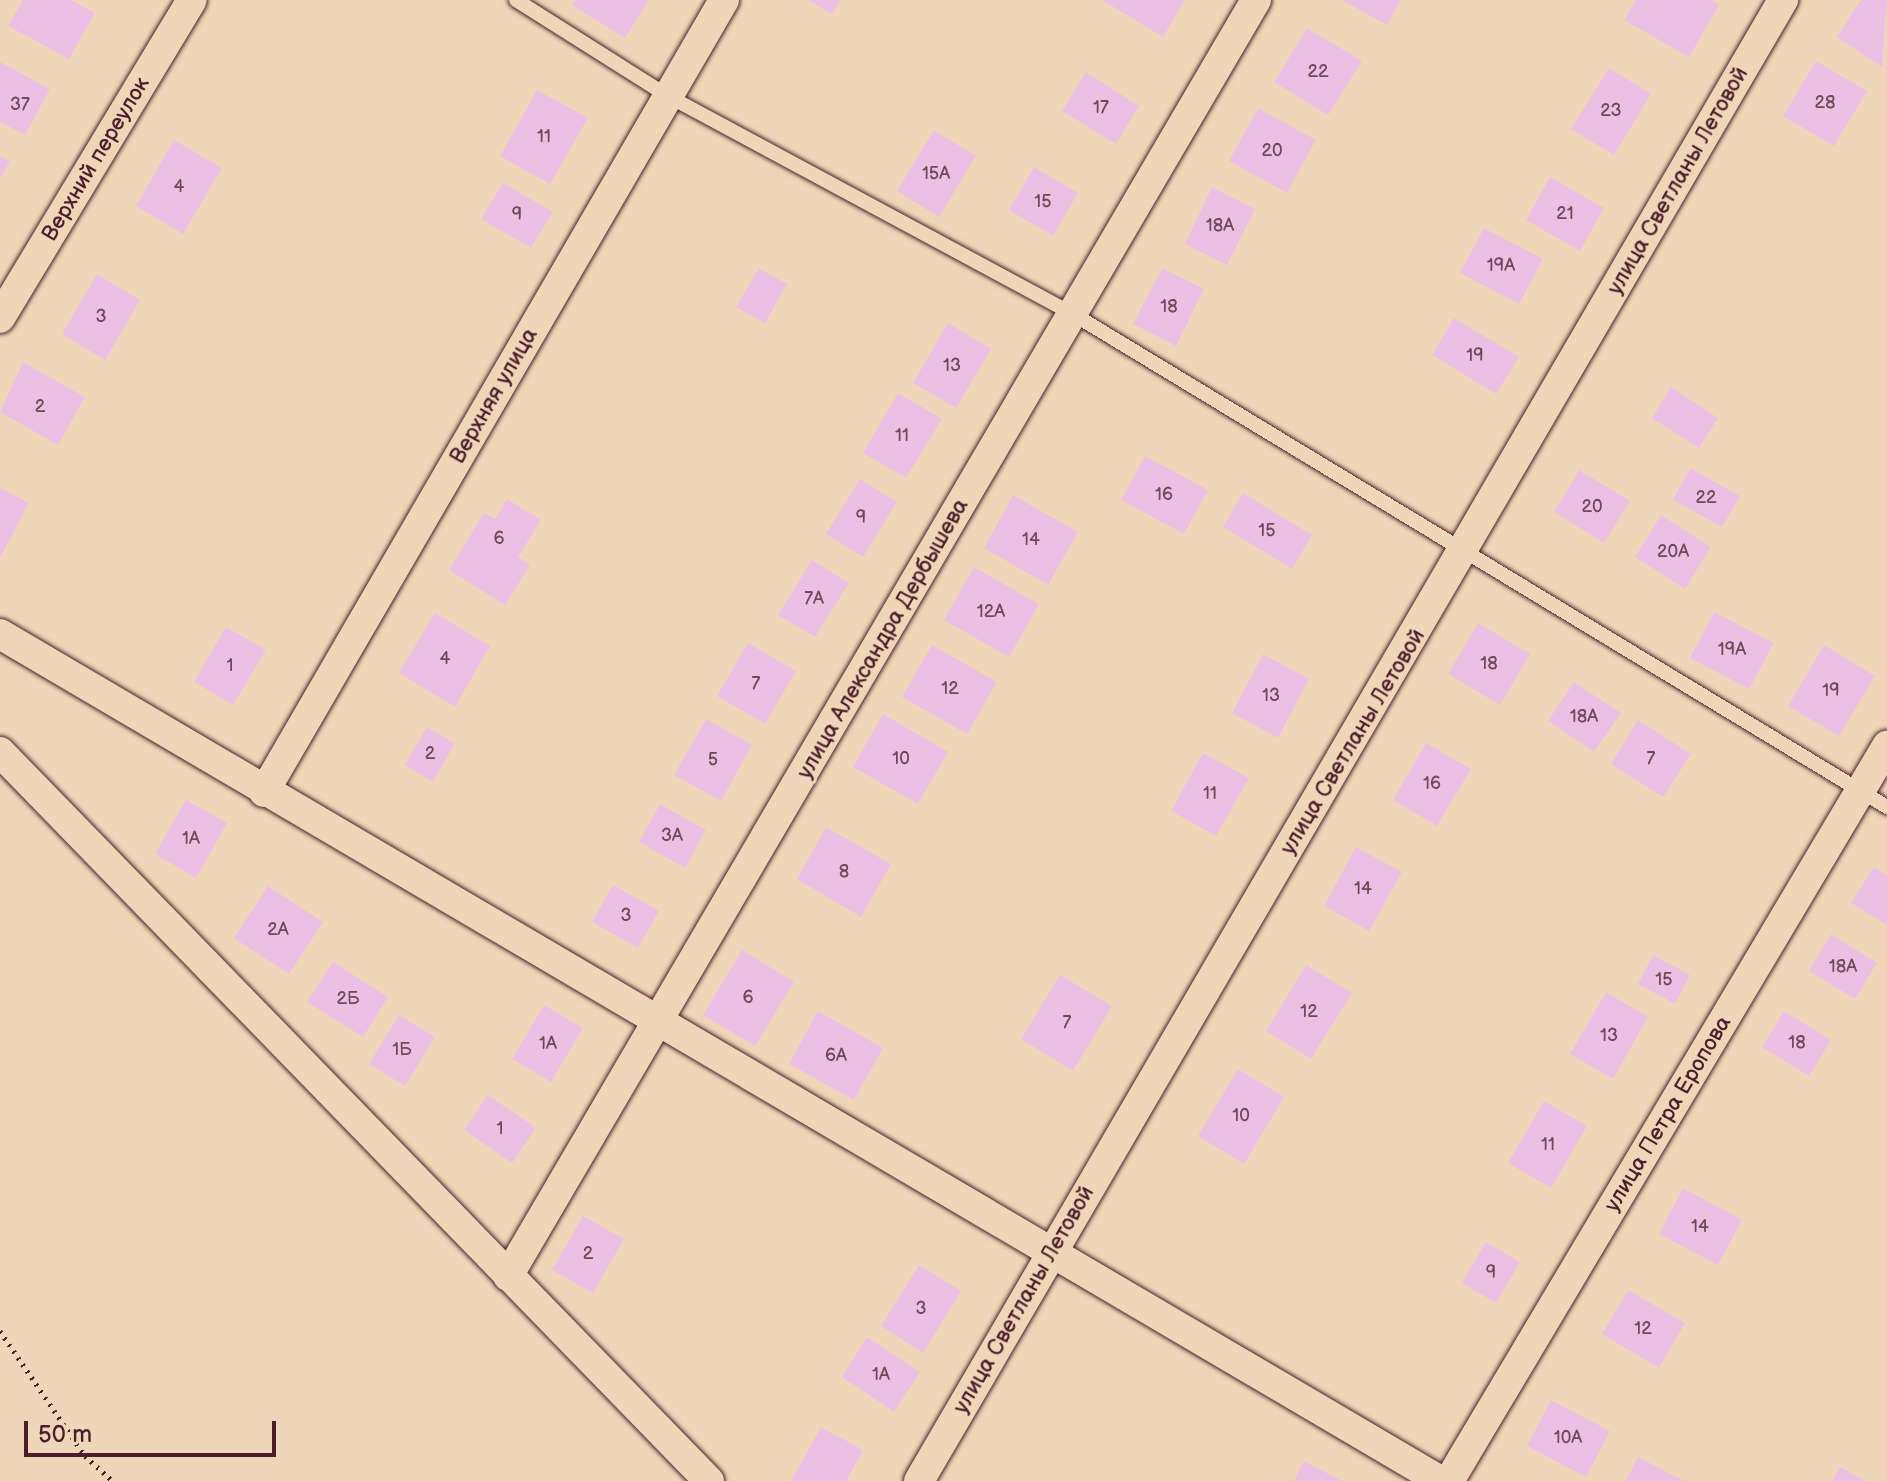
<!DOCTYPE html>
<meta charset="utf-8">
<style>
body{margin:0}
#map{position:relative;width:1887px;height:1481px;overflow:hidden;background:#f0d6b8;font-family:"Balsamiq Sans",sans-serif}
div>[style]{position:absolute}
.building>*{inset:0;background:#ecc0e4}
.path>*{height:5px;margin-top:-2.5px;transform-origin:0;background:repeating-linear-gradient(90deg,#4a1f2b 0 2px,transparent 0 8px)}
.roads{filter:drop-shadow(0 0 2px #4a1f2b) drop-shadow(0 0 2px #4a1f2b)}
.service>*{height:14px;margin:-7px;padding:0 7px;transform-origin:7px;border-radius:7px;background:#f0d6b8}
.minor>*{height:30px;margin:-15px;padding:0 15px;transform-origin:15px;border-radius:15px;background:#f0d6b8}
span{translate:-50% -50%;white-space:nowrap;text-align:center;line-height:1.15;-webkit-text-stroke:6px #f0d6b8;paint-order:stroke}
.number-label{font-size:18px;color:#724759}
.number-label span{-webkit-text-stroke-width:0}
.street-label{font-size:22px;color:#4a1f2b}
.scale{position:absolute;left:24px;top:1421px;width:252px;height:36px;box-sizing:border-box;border:4px solid #4a1f2b;border-top:0;padding-left:10px;font-size:24px;line-height:28px;white-space:nowrap;color:#4a1f2b;-webkit-text-stroke:6px #f0d6b8;paint-order:stroke}
</style>
<div id="map">
<div class="building">
<div style="clip-path:polygon(23px 0,71px 0,95px 13px,69px 59px,8px 26px)"></div>
<div style="clip-path:polygon(575px 0,649px 0,625px 38px,572px 5px)"></div>
<div style="clip-path:polygon(808px 0,840px 0,832px 14px)"></div>
<div style="clip-path:polygon(1102px 0,1185px 0,1163px 37px)"></div>
<div style="clip-path:polygon(1342px 0,1401px 0,1387px 25px)"></div>
<div style="clip-path:polygon(1636px 0,1711px 0,1719px 5px,1689px 57px,1624px 20px)"></div>
<div style="clip-path:polygon(1861px 0,1887px 0,1882px 67px,1837px 37px)"></div>
<div style="clip-path:polygon(1307px 28px,1362px 61px,1328px 115px,1274px 82px)"></div>
<div style="clip-path:polygon(1816px 61px,1867px 91px,1834px 146px,1783px 116px)"></div>
<div style="clip-path:polygon(0 62px,50px 89px,25px 135px,0 122px)"></div>
<div style="clip-path:polygon(1609px 68px,1651px 94px,1614px 155px,1571px 129px)"></div>
<div style="clip-path:polygon(1086px 72px,1139px 106px,1116px 144px,1062px 111px)"></div>
<div style="clip-path:polygon(537px 90px,588px 118px,550px 184px,500px 156px)"></div>
<div style="clip-path:polygon(1258px 108px,1316px 140px,1287px 193px,1229px 161px)"></div>
<div style="clip-path:polygon(934px 130px,976px 156px,939px 217px,897px 191px)"></div>
<div style="clip-path:polygon(174px 140px,222px 168px,183px 234px,136px 206px)"></div>
<div style="clip-path:polygon(0 156px,10px 161px,0 179px)"></div>
<div style="clip-path:polygon(1034px 167px,1078px 193px,1053px 236px,1009px 210px)"></div>
<div style="clip-path:polygon(1550px 177px,1604px 208px,1580px 251px,1526px 220px)"></div>
<div style="clip-path:polygon(503px 183px,553px 212px,531px 248px,481px 219px)"></div>
<div style="clip-path:polygon(1212px 187px,1255px 209px,1227px 265px,1185px 244px)"></div>
<div style="clip-path:polygon(1484px 228px,1543px 259px,1519px 304px,1460px 273px)"></div>
<div style="clip-path:polygon(759px 268px,787px 284px,765px 323px,736px 307px)"></div>
<div style="clip-path:polygon(1162px 268px,1204px 289px,1176px 346px,1133px 324px)"></div>
<div style="clip-path:polygon(97px 274px,140px 300px,105px 360px,62px 334px)"></div>
<div style="clip-path:polygon(1454px 318px,1519px 357px,1496px 394px,1432px 355px)"></div>
<div style="clip-path:polygon(948px 323px,991px 349px,956px 408px,913px 383px)"></div>
<div style="clip-path:polygon(23px 362px,85px 397px,58px 445px,0 412px)"></div>
<div style="clip-path:polygon(1671px 387px,1718px 418px,1699px 448px,1652px 418px)"></div>
<div style="clip-path:polygon(898px 393px,942px 419px,906px 478px,863px 453px)"></div>
<div style="clip-path:polygon(1145px 456px,1208px 490px,1184px 534px,1121px 500px)"></div>
<div style="clip-path:polygon(1690px 468px,1740px 496px,1722px 527px,1673px 500px)"></div>
<div style="clip-path:polygon(1579px 470px,1630px 501px,1604px 543px,1554px 512px)"></div>
<div style="clip-path:polygon(860px 479px,897px 502px,863px 557px,826px 534px)"></div>
<div style="clip-path:polygon(0 488px,29px 503px,0 558px)"></div>
<div style="clip-path:polygon(1243px 493px,1312px 535px,1292px 569px,1223px 527px)"></div>
<div style="clip-path:polygon(1013px 495px,1078px 532px,1048px 585px,984px 548px)"></div>
<div style="clip-path:polygon(507px 499px,541px 520px,518px 557px,530px 565px,505px 605px,449px 570px,484px 513px,495px 519px)"></div>
<div style="clip-path:polygon(1661px 515px,1711px 547px,1685px 589px,1635px 557px)"></div>
<div style="clip-path:polygon(812px 560px,849px 583px,815px 637px,778px 615px)"></div>
<div style="clip-path:polygon(974px 567px,1039px 604px,1009px 657px,944px 620px)"></div>
<div style="clip-path:polygon(1714px 612px,1774px 643px,1749px 689px,1690px 658px)"></div>
<div style="clip-path:polygon(435px 613px,490px 646px,455px 707px,399px 673px)"></div>
<div style="clip-path:polygon(1478px 623px,1530px 654px,1500px 705px,1448px 674px)"></div>
<div style="clip-path:polygon(226px 627px,266px 650px,233px 705px,194px 682px)"></div>
<div style="clip-path:polygon(748px 643px,796px 671px,765px 724px,717px 696px)"></div>
<div style="clip-path:polygon(932px 645px,997px 682px,967px 734px,902px 697px)"></div>
<div style="clip-path:polygon(1824px 645px,1875px 676px,1839px 736px,1788px 706px)"></div>
<div style="clip-path:polygon(1263px 654px,1309px 679px,1278px 738px,1232px 713px)"></div>
<div style="clip-path:polygon(1574px 682px,1621px 713px,1594px 752px,1548px 721px)"></div>
<div style="clip-path:polygon(883px 714px,948px 752px,918px 804px,853px 767px)"></div>
<div style="clip-path:polygon(706px 719px,752px 745px,721px 801px,674px 775px)"></div>
<div style="clip-path:polygon(1638px 720px,1691px 754px,1663px 797px,1611px 764px)"></div>
<div style="clip-path:polygon(427px 727px,455px 743px,433px 782px,405px 765px)"></div>
<div style="clip-path:polygon(1426px 743px,1471px 769px,1437px 826px,1393px 800px)"></div>
<div style="clip-path:polygon(1203px 753px,1249px 778px,1216px 836px,1171px 811px)"></div>
<div style="clip-path:polygon(186px 800px,227px 823px,196px 878px,155px 854px)"></div>
<div style="clip-path:polygon(660px 804px,706px 830px,685px 868px,639px 842px)"></div>
<div style="clip-path:polygon(826px 827px,891px 864px,861px 917px,797px 879px)"></div>
<div style="clip-path:polygon(1356px 847px,1402px 872px,1369px 931px,1324px 906px)"></div>
<div style="clip-path:polygon(1874px 867px,1887px 875px,1887px 925px,1851px 903px)"></div>
<div style="clip-path:polygon(613px 885px,659px 911px,638px 948px,592px 922px)"></div>
<div style="clip-path:polygon(268px 886px,323px 922px,289px 974px,234px 938px)"></div>
<div style="clip-path:polygon(1831px 934px,1877px 963px,1855px 999px,1809px 971px)"></div>
<div style="clip-path:polygon(742px 950px,794px 982px,755px 1046px,703px 1015px)"></div>
<div style="clip-path:polygon(1653px 955px,1690px 975px,1675px 1004px,1638px 984px)"></div>
<div style="clip-path:polygon(333px 962px,388px 997px,363px 1037px,307px 1002px)"></div>
<div style="clip-path:polygon(1306px 965px,1352px 993px,1311px 1059px,1266px 1031px)"></div>
<div style="clip-path:polygon(1060px 975px,1112px 1006px,1073px 1071px,1021px 1039px)"></div>
<div style="clip-path:polygon(1606px 992px,1648px 1017px,1613px 1079px,1570px 1054px)"></div>
<div style="clip-path:polygon(544px 1005px,583px 1028px,551px 1082px,512px 1059px)"></div>
<div style="clip-path:polygon(818px 1011px,883px 1048px,854px 1100px,789px 1064px)"></div>
<div style="clip-path:polygon(1784px 1011px,1831px 1040px,1809px 1076px,1762px 1047px)"></div>
<div style="clip-path:polygon(399px 1015px,435px 1037px,405px 1086px,369px 1064px)"></div>
<div style="clip-path:polygon(1238px 1069px,1284px 1097px,1244px 1164px,1198px 1136px)"></div>
<div style="clip-path:polygon(488px 1095px,536px 1128px,512px 1163px,464px 1130px)"></div>
<div style="clip-path:polygon(1544px 1101px,1587px 1126px,1551px 1188px,1508px 1163px)"></div>
<div style="clip-path:polygon(1683px 1188px,1742px 1220px,1718px 1265px,1659px 1234px)"></div>
<div style="clip-path:polygon(583px 1216px,624px 1239px,593px 1293px,552px 1270px)"></div>
<div style="clip-path:polygon(1486px 1242px,1520px 1262px,1496px 1303px,1462px 1283px)"></div>
<div style="clip-path:polygon(919px 1265px,961px 1291px,923px 1353px,881px 1326px)"></div>
<div style="clip-path:polygon(1628px 1290px,1685px 1323px,1659px 1368px,1602px 1334px)"></div>
<div style="clip-path:polygon(867px 1337px,920px 1372px,894px 1412px,842px 1377px)"></div>
<div style="clip-path:polygon(1551px 1400px,1610px 1431px,1586px 1477px,1527px 1446px)"></div>
<div style="clip-path:polygon(821px 1427px,863px 1450px,846px 1481px,791px 1481px)"></div>
<div style="clip-path:polygon(1638px 1457px,1684px 1481px,1626px 1481px)"></div>
<div style="clip-path:polygon(1304px 1461px,1342px 1481px,1294px 1481px)"></div>
<div style="clip-path:polygon(1840px 1467px,1866px 1481px,1832px 1481px)"></div>
</div>
<div class="path">
<div style="left:0;top:1331px;width:151px;rotate:55.8deg"></div>
<div style="left:85px;top:1456px;width:38px;rotate:42deg"></div>
</div>
<div class="roads">
<div class="service">
<div style="left:516px;top:0;width:180px;rotate:32.3deg"></div>
<div style="left:668px;top:96px;width:460px;rotate:28.3deg"></div>
<div style="left:1073px;top:314px;width:952px;rotate:31.2deg"></div>
</div>
<div class="minor">
<div style="left:0;top:318px;width:371px;rotate:-58.9deg"></div>
<div style="left:0;top:634px;width:1671px;rotate:30.45deg"></div>
<div style="left:0;top:752px;width:1017px;rotate:45.8deg"></div>
<div style="left:264px;top:792px;width:916px;rotate:-59.85deg"></div>
<div style="left:508px;top:1276px;width:1479px;rotate:-59.62deg"></div>
<div style="left:919px;top:1481px;width:1715px;rotate:-59.74deg"></div>
<div style="left:1449px;top:1481px;width:856px;rotate:-59.21deg"></div>
</div>
</div>
<div class="number-label">
<span style="left:1318px;top:72px">22</span>
<span style="left:1825px;top:103px">28</span>
<span style="left:20px;top:105px">37</span>
<span style="left:1101px;top:108px">17</span>
<span style="left:1611px;top:111px">23</span>
<span style="left:544px;top:137px">11</span>
<span style="left:1272px;top:151px">20</span>
<span style="left:936px;top:174px">15А</span>
<span style="left:179px;top:187px">4</span>
<span style="left:1043px;top:202px">15</span>
<span style="left:1565px;top:214px">21</span>
<span style="left:517px;top:215px">9</span>
<span style="left:1220px;top:226px">18А</span>
<span style="left:1501px;top:266px">19А</span>
<span style="left:1169px;top:307px">18</span>
<span style="left:101px;top:317px">3</span>
<span style="left:1475px;top:356px">19</span>
<span style="left:952px;top:366px">13</span>
<span style="left:40px;top:407px">2</span>
<span style="left:902px;top:436px">11</span>
<span style="left:1164px;top:495px">16</span>
<span style="left:1706px;top:498px">22</span>
<span style="left:1592px;top:507px">20</span>
<span style="left:861px;top:518px">9</span>
<span style="left:1267px;top:531px">15</span>
<span style="left:499px;top:539px">6</span>
<span style="left:1031px;top:540px">14</span>
<span style="left:1673px;top:552px">20А</span>
<span style="left:814px;top:599px">7А</span>
<span style="left:991px;top:612px">12А</span>
<span style="left:1732px;top:650px">19А</span>
<span style="left:445px;top:659px">4</span>
<span style="left:1489px;top:664px">18</span>
<span style="left:230px;top:666px">1</span>
<span style="left:756px;top:684px">7</span>
<span style="left:950px;top:689px">12</span>
<span style="left:1831px;top:691px">19</span>
<span style="left:1271px;top:696px">13</span>
<span style="left:1584px;top:717px">18А</span>
<span style="left:430px;top:754px">2</span>
<span style="left:901px;top:759px">10</span>
<span style="left:1651px;top:759px">7</span>
<span style="left:713px;top:760px">5</span>
<span style="left:1432px;top:784px">16</span>
<span style="left:1210px;top:794px">11</span>
<span style="left:672px;top:836px">3А</span>
<span style="left:191px;top:839px">1А</span>
<span style="left:844px;top:872px">8</span>
<span style="left:1363px;top:889px">14</span>
<span style="left:626px;top:916px">3</span>
<span style="left:278px;top:930px">2А</span>
<span style="left:1843px;top:967px">18А</span>
<span style="left:1664px;top:980px">15</span>
<span style="left:748px;top:998px">6</span>
<span style="left:348px;top:999px">2Б</span>
<span style="left:1309px;top:1012px">12</span>
<span style="left:1067px;top:1023px">7</span>
<span style="left:1609px;top:1036px">13</span>
<span style="left:1797px;top:1043px">18</span>
<span style="left:548px;top:1044px">1А</span>
<span style="left:402px;top:1050px">1Б</span>
<span style="left:836px;top:1056px">6А</span>
<span style="left:1241px;top:1116px">10</span>
<span style="left:500px;top:1129px">1</span>
<span style="left:1548px;top:1145px">11</span>
<span style="left:1700px;top:1227px">14</span>
<span style="left:588px;top:1254px">2</span>
<span style="left:1491px;top:1273px">9</span>
<span style="left:921px;top:1309px">3</span>
<span style="left:1643px;top:1329px">12</span>
<span style="left:881px;top:1375px">1А</span>
<span style="left:1568px;top:1438px">10А</span>
</div>
<div class="street-label">
<span style="left:96px;top:159px;rotate:-59deg">Верхний переулок</span>
<span style="left:1678px;top:181px;rotate:-60deg">улица Светланы Летовой</span>
<span style="left:494px;top:396px;rotate:-60deg">Верхняя улица</span>
<span style="left:883px;top:639px;rotate:-60deg">улица Александра Дербышева</span>
<span style="left:1353px;top:742px;rotate:-59deg">улица Светланы Летовой</span>
<span style="left:1668px;top:1114px;rotate:-59deg">улица Петра Еропова</span>
<span style="left:1024px;top:1300px;rotate:-60deg">улица Светланы Летовой</span>
</div>
<div class="scale">50 m</div>
</div>
